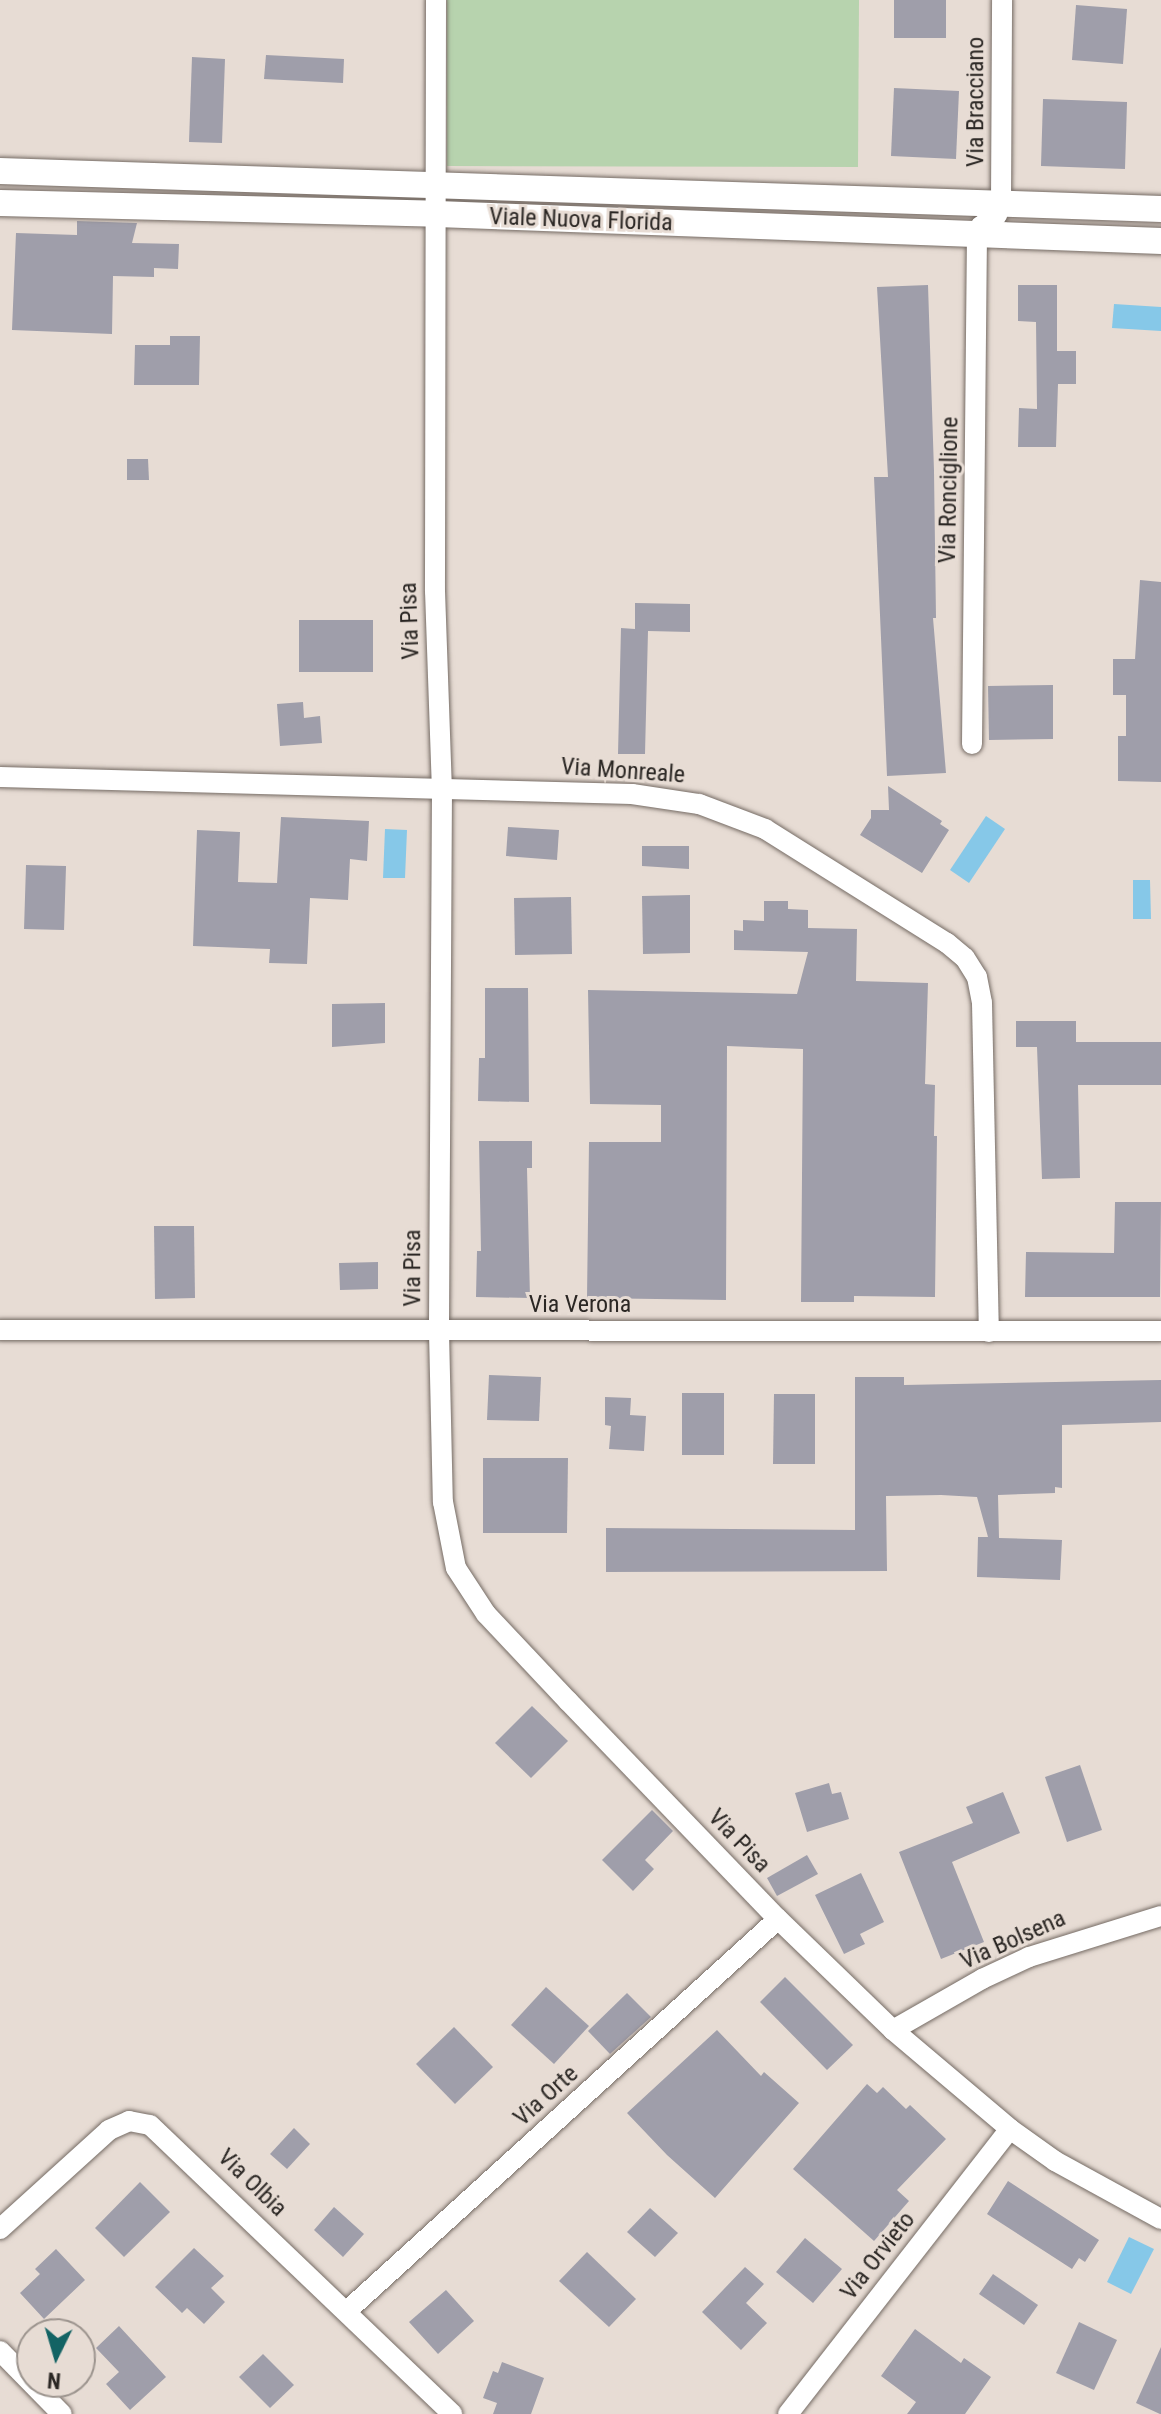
<!DOCTYPE html>
<style>
body{margin:0}
#map{position:relative;width:1161px;height:2414px;overflow:hidden;background:#e7dcd4;font-family:"Roboto Condensed",sans-serif}
div>[style]{position:absolute}
.green>*{inset:0;background:#b7d3ae}
.water>*{inset:0;background:#86c8e8}
.building>*{inset:0;background:#9f9eaa}
.roads{filter:drop-shadow(0 0 2px #756b64) drop-shadow(0 0 2px #756b64)}
.minor>*{height:20px;margin:-10px;padding:0 10px;transform-origin:10px;border-radius:10px;background:#fff}
.tertiary>*{height:26px;margin:-13px;padding:0 13px;transform-origin:13px;border-radius:13px;background:#fff}
span{translate:-50% -50%;white-space:nowrap;text-align:center;line-height:1.15;-webkit-text-stroke:6px #e7dcd4;paint-order:stroke}
.street-label{font-size:24px;color:#2b2724}
.north{position:absolute;left:16px;top:2318px;width:80px;height:80px;box-sizing:border-box;background:#e7dcd4;border:2px solid #9c948e;border-radius:50%;rotate:185deg;font-size:22px;font-weight:700;line-height:32px;text-align:center;color:#2b2724}
.north::after{content:'';display:block;margin:auto;width:28px;height:36px;background:#136364;clip-path:polygon(50% 0,100% 100%,50% 72%,0 100%)}
</style>
<div id="map">
<div class="green">
<div style="clip-path:polygon(447px 0,859px 0,858px 167px,447px 166px)"></div>
</div>
<div class="water">
<div style="clip-path:polygon(1114px 304px,1161px 307px,1161px 331px,1112px 328px)"></div>
<div style="clip-path:polygon(986px 816px,1005px 829px,969px 883px,950px 870px)"></div>
<div style="clip-path:polygon(385px 829px,407px 830px,405px 878px,383px 878px)"></div>
<div style="clip-path:polygon(1133px 880px,1150px 880px,1151px 919px,1133px 919px)"></div>
<div style="clip-path:polygon(1129px 2237px,1154px 2249px,1131px 2294px,1107px 2282px)"></div>
</div>
<div class="building">
<div style="clip-path:polygon(894px 0,946px 0,946px 38px,894px 38px)"></div>
<div style="clip-path:polygon(1076px 5px,1127px 9px,1123px 64px,1072px 60px)"></div>
<div style="clip-path:polygon(266px 55px,344px 59px,343px 83px,264px 79px)"></div>
<div style="clip-path:polygon(192px 57px,225px 59px,222px 143px,189px 142px)"></div>
<div style="clip-path:polygon(894px 88px,959px 91px,956px 159px,891px 156px)"></div>
<div style="clip-path:polygon(1043px 99px,1127px 102px,1125px 169px,1041px 166px)"></div>
<div style="clip-path:polygon(77px 221px,137px 223px,132px 243px,179px 244px,178px 269px,154px 268px,154px 277px,113px 276px,112px 334px,12px 330px,16px 233px,77px 235px)"></div>
<div style="clip-path:polygon(928px 285px,934px 471px,936px 618px,933px 618px,946px 773px,887px 776px,874px 477px,888px 477px,877px 287px)"></div>
<div style="clip-path:polygon(1018px 285px,1057px 285px,1057px 351px,1076px 351px,1076px 384px,1058px 384px,1056px 447px,1018px 447px,1019px 408px,1037px 409px,1036px 322px,1018px 321px)"></div>
<div style="clip-path:polygon(170px 336px,200px 336px,199px 385px,134px 385px,135px 345px,170px 345px)"></div>
<div style="clip-path:polygon(127px 459px,148px 459px,149px 480px,127px 480px)"></div>
<div style="clip-path:polygon(1140px 580px,1161px 582px,1161px 782px,1118px 781px,1118px 736px,1126px 736px,1126px 695px,1113px 695px,1113px 659px,1135px 659px)"></div>
<div style="clip-path:polygon(635px 603px,690px 604px,690px 632px,648px 631px,645px 754px,618px 754px,621px 628px,635px 629px)"></div>
<div style="clip-path:polygon(299px 620px,373px 620px,373px 672px,299px 672px)"></div>
<div style="clip-path:polygon(1053px 685px,1053px 739px,989px 740px,988px 686px)"></div>
<div style="clip-path:polygon(303px 702px,304px 718px,320px 716px,322px 743px,280px 746px,277px 704px)"></div>
<div style="clip-path:polygon(888px 786px,942px 821px,940px 824px,949px 830px,922px 873px,860px 835px,871px 818px,871px 810px,889px 810px)"></div>
<div style="clip-path:polygon(281px 817px,369px 821px,367px 861px,350px 859px,348px 900px,310px 898px,307px 964px,269px 963px,270px 949px,193px 946px,197px 830px,240px 832px,238px 882px,277px 883px)"></div>
<div style="clip-path:polygon(508px 827px,559px 830px,557px 860px,506px 856px)"></div>
<div style="clip-path:polygon(642px 846px,689px 846px,689px 869px,642px 866px)"></div>
<div style="clip-path:polygon(26px 865px,66px 866px,64px 930px,24px 929px)"></div>
<div style="clip-path:polygon(690px 895px,690px 953px,643px 954px,642px 896px)"></div>
<div style="clip-path:polygon(571px 897px,572px 954px,515px 955px,514px 898px)"></div>
<div style="clip-path:polygon(764px 901px,788px 901px,788px 909px,808px 910px,808px 928px,857px 929px,856px 981px,928px 983px,925px 1084px,935px 1085px,934px 1136px,937px 1136px,935px 1297px,854px 1296px,854px 1302px,801px 1302px,803px 1049px,727px 1046px,726px 1300px,587px 1298px,589px 1142px,661px 1142px,661px 1105px,590px 1104px,588px 990px,797px 994px,808px 952px,734px 950px,734px 930px,743px 931px,743px 920px,764px 921px)"></div>
<div style="clip-path:polygon(485px 988px,528px 988px,529px 1102px,478px 1101px,479px 1058px,485px 1058px)"></div>
<div style="clip-path:polygon(385px 1003px,385px 1043px,332px 1047px,332px 1004px)"></div>
<div style="clip-path:polygon(1016px 1021px,1076px 1021px,1076px 1042px,1161px 1042px,1161px 1085px,1078px 1085px,1080px 1178px,1042px 1179px,1037px 1047px,1016px 1047px)"></div>
<div style="clip-path:polygon(479px 1141px,532px 1141px,532px 1168px,527px 1168px,530px 1298px,476px 1297px,477px 1251px,481px 1251px)"></div>
<div style="clip-path:polygon(1115px 1202px,1161px 1202px,1160px 1297px,1025px 1297px,1026px 1252px,1114px 1253px)"></div>
<div style="clip-path:polygon(154px 1226px,194px 1226px,195px 1298px,155px 1299px)"></div>
<div style="clip-path:polygon(378px 1262px,378px 1289px,340px 1290px,339px 1263px)"></div>
<div style="clip-path:polygon(489px 1375px,541px 1377px,539px 1421px,487px 1420px)"></div>
<div style="clip-path:polygon(855px 1377px,904px 1377px,904px 1385px,1161px 1380px,1161px 1422px,1062px 1425px,1062px 1488px,1055px 1487px,1055px 1493px,998px 1495px,999px 1538px,1062px 1540px,1060px 1580px,977px 1577px,978px 1537px,988px 1537px,977px 1497px,941px 1495px,886px 1496px,887px 1571px,606px 1572px,606px 1528px,855px 1530px)"></div>
<div style="clip-path:polygon(682px 1393px,724px 1393px,724px 1455px,682px 1455px)"></div>
<div style="clip-path:polygon(774px 1394px,815px 1394px,815px 1464px,773px 1464px)"></div>
<div style="clip-path:polygon(605px 1397px,631px 1398px,630px 1415px,646px 1416px,644px 1451px,609px 1449px,611px 1426px,605px 1425px)"></div>
<div style="clip-path:polygon(483px 1458px,568px 1458px,567px 1533px,483px 1533px)"></div>
<div style="clip-path:polygon(532px 1706px,568px 1741px,531px 1778px,495px 1743px)"></div>
<div style="clip-path:polygon(1080px 1765px,1102px 1830px,1067px 1842px,1045px 1777px)"></div>
<div style="clip-path:polygon(829px 1783px,832px 1794px,841px 1792px,849px 1819px,807px 1832px,795px 1793px)"></div>
<div style="clip-path:polygon(1003px 1792px,1020px 1833px,952px 1862px,984px 1942px,941px 1959px,899px 1852px,973px 1823px,966px 1807px)"></div>
<div style="clip-path:polygon(652px 1810px,673px 1831px,645px 1860px,654px 1869px,633px 1891px,602px 1860px)"></div>
<div style="clip-path:polygon(807px 1855px,818px 1874px,777px 1896px,767px 1878px)"></div>
<div style="clip-path:polygon(861px 1873px,884px 1922px,860px 1934px,865px 1944px,844px 1954px,815px 1895px)"></div>
<div style="clip-path:polygon(785px 1977px,853px 2045px,827px 2070px,760px 2002px)"></div>
<div style="clip-path:polygon(546px 1987px,589px 2026px,554px 2064px,511px 2025px)"></div>
<div style="clip-path:polygon(627px 1993px,651px 2017px,610px 2054px,588px 2031px)"></div>
<div style="clip-path:polygon(454px 2027px,493px 2067px,455px 2104px,416px 2064px)"></div>
<div style="clip-path:polygon(717px 2030px,761px 2076px,764px 2072px,799px 2103px,715px 2198px,667px 2155px,627px 2113px)"></div>
<div style="clip-path:polygon(867px 2084px,877px 2093px,883px 2087px,906px 2109px,910px 2105px,946px 2139px,897px 2190px,909px 2201px,874px 2241px,793px 2169px)"></div>
<div style="clip-path:polygon(294px 2128px,310px 2144px,287px 2169px,270px 2154px)"></div>
<div style="clip-path:polygon(1008px 2181px,1099px 2240px,1085px 2262px,1079px 2258px,1072px 2269px,987px 2214px)"></div>
<div style="clip-path:polygon(140px 2182px,170px 2212px,124px 2257px,95px 2228px)"></div>
<div style="clip-path:polygon(334px 2207px,364px 2234px,343px 2257px,314px 2230px)"></div>
<div style="clip-path:polygon(650px 2208px,678px 2233px,655px 2257px,627px 2232px)"></div>
<div style="clip-path:polygon(805px 2238px,842px 2269px,813px 2303px,776px 2272px)"></div>
<div style="clip-path:polygon(194px 2248px,224px 2276px,211px 2288px,225px 2302px,204px 2324px,187px 2308px,182px 2313px,155px 2287px)"></div>
<div style="clip-path:polygon(56px 2249px,85px 2280px,44px 2319px,20px 2293px,40px 2274px,35px 2269px)"></div>
<div style="clip-path:polygon(587px 2252px,636px 2299px,609px 2327px,559px 2281px)"></div>
<div style="clip-path:polygon(745px 2267px,764px 2284px,746px 2303px,767px 2323px,741px 2350px,702px 2312px)"></div>
<div style="clip-path:polygon(993px 2274px,1038px 2305px,1024px 2325px,979px 2294px)"></div>
<div style="clip-path:polygon(446px 2290px,474px 2321px,438px 2354px,409px 2322px)"></div>
<div style="clip-path:polygon(1079px 2322px,1117px 2340px,1094px 2390px,1056px 2373px)"></div>
<div style="clip-path:polygon(119px 2326px,166px 2377px,130px 2410px,106px 2384px,119px 2372px,96px 2348px)"></div>
<div style="clip-path:polygon(915px 2329px,961px 2363px,964px 2358px,991px 2377px,965px 2414px,907px 2414px,916px 2402px,881px 2376px)"></div>
<div style="clip-path:polygon(1161px 2347px,1161px 2414px,1160px 2414px,1136px 2403px)"></div>
<div style="clip-path:polygon(263px 2354px,294px 2385px,270px 2408px,239px 2377px)"></div>
<div style="clip-path:polygon(502px 2362px,544px 2378px,531px 2414px,493px 2414px,497px 2403px,483px 2398px,493px 2371px,498px 2373px)"></div>
</div>
<div class="roads">
<div class="minor">
<div style="left:436px;top:0;width:591px;rotate:90.1deg"></div>
<div style="left:435px;top:591px;width:197px;rotate:88deg"></div>
<div style="left:442px;top:788px;width:544px;rotate:90.32deg"></div>
<div style="left:439px;top:1332px;width:170px;rotate:88.7deg"></div>
<div style="left:443px;top:1502px;width:67px;rotate:78.9deg"></div>
<div style="left:456px;top:1568px;width:55px;rotate:56.9deg"></div>
<div style="left:486px;top:1614px;width:120px;rotate:46.7deg"></div>
<div style="left:568px;top:1701px;width:303px;rotate:46.1deg"></div>
<div style="left:778px;top:1919px;width:160px;rotate:44deg"></div>
<div style="left:893px;top:2030px;width:153px;rotate:40.2deg"></div>
<div style="left:1010px;top:2129px;width:55px;rotate:35.4deg"></div>
<div style="left:1055px;top:2161px;width:121px;rotate:28.7deg"></div>
<div style="left:972px;top:744px;width:509px;rotate:-89.44deg"></div>
<div style="left:977px;top:235px;width:10px;rotate:-66deg"></div>
<div style="left:981px;top:226px;width:19px;rotate:-35deg"></div>
<div style="left:997px;top:215px;width:12px;rotate:-70deg"></div>
<div style="left:1001px;top:204px;width:204px;rotate:-89.7deg"></div>
<div style="left:0;top:777px;width:632px;rotate:1.54deg"></div>
<div style="left:632px;top:794px;width:68px;rotate:8.5deg"></div>
<div style="left:699px;top:804px;width:71px;rotate:20.7deg"></div>
<div style="left:765px;top:829px;width:215px;rotate:32.1deg"></div>
<div style="left:947px;top:943px;width:23px;rotate:40deg"></div>
<div style="left:965px;top:958px;width:22px;rotate:58deg"></div>
<div style="left:977px;top:977px;width:26px;rotate:79deg"></div>
<div style="left:982px;top:1003px;width:329px;rotate:88.8deg"></div>
<div style="left:0;top:1330px;width:1161px;rotate:0.05deg"></div>
<div style="left:893px;top:2030px;width:103px;rotate:-29.8deg"></div>
<div style="left:982px;top:1979px;width:52px;rotate:-25.1deg"></div>
<div style="left:1029px;top:1957px;width:138px;rotate:-17.3deg"></div>
<div style="left:0;top:2229px;width:147px;rotate:-42.2deg"></div>
<div style="left:109px;top:2130px;width:22px;rotate:-24deg"></div>
<div style="left:129px;top:2121px;width:21px;rotate:11deg"></div>
<div style="left:150px;top:2125px;width:418px;rotate:43.7deg"></div>
<div style="left:348px;top:2310px;width:581px;rotate:-42.28deg"></div>
<div style="left:0;top:2351px;width:88px;rotate:45.5deg"></div>
<div style="left:788px;top:2414px;width:361px;rotate:-52.1deg"></div>
</div>
<div class="tertiary">
<div style="left:0;top:171px;width:1162px;rotate:1.87deg"></div>
<div style="left:0;top:203px;width:437px;rotate:1.4deg"></div>
<div style="left:437px;top:214px;width:725px;rotate:2.14deg"></div>
</div>
</div>
<div class="street-label">
<span style="left:976px;top:102px;rotate:-90deg">Via Bracciano</span>
<span style="left:581px;top:220px;rotate:2deg">Viale Nuova Florida</span>
<span style="left:949px;top:490px;rotate:-89deg">Via Ronciglione</span>
<span style="left:410px;top:621px;rotate:-92deg">Via Pisa</span>
<span style="left:623px;top:771px;rotate:4deg">Via Monreale</span>
<span style="left:413px;top:1268px;rotate:-90deg">Via Pisa</span>
<span style="left:580px;top:1305px">Via Verona</span>
<span style="left:739px;top:1841px;rotate:46deg">Via Pisa</span>
<span style="left:1013px;top:1940px;rotate:-24deg">Via Bolsena</span>
<span style="left:546px;top:2096px;rotate:-42deg">Via Orte</span>
<span style="left:252px;top:2183px;rotate:44deg">Via Olbia</span>
<span style="left:878px;top:2256px;rotate:-52deg">Via Orvieto</span>
</div>
<div class="north">N</div>
</div>
